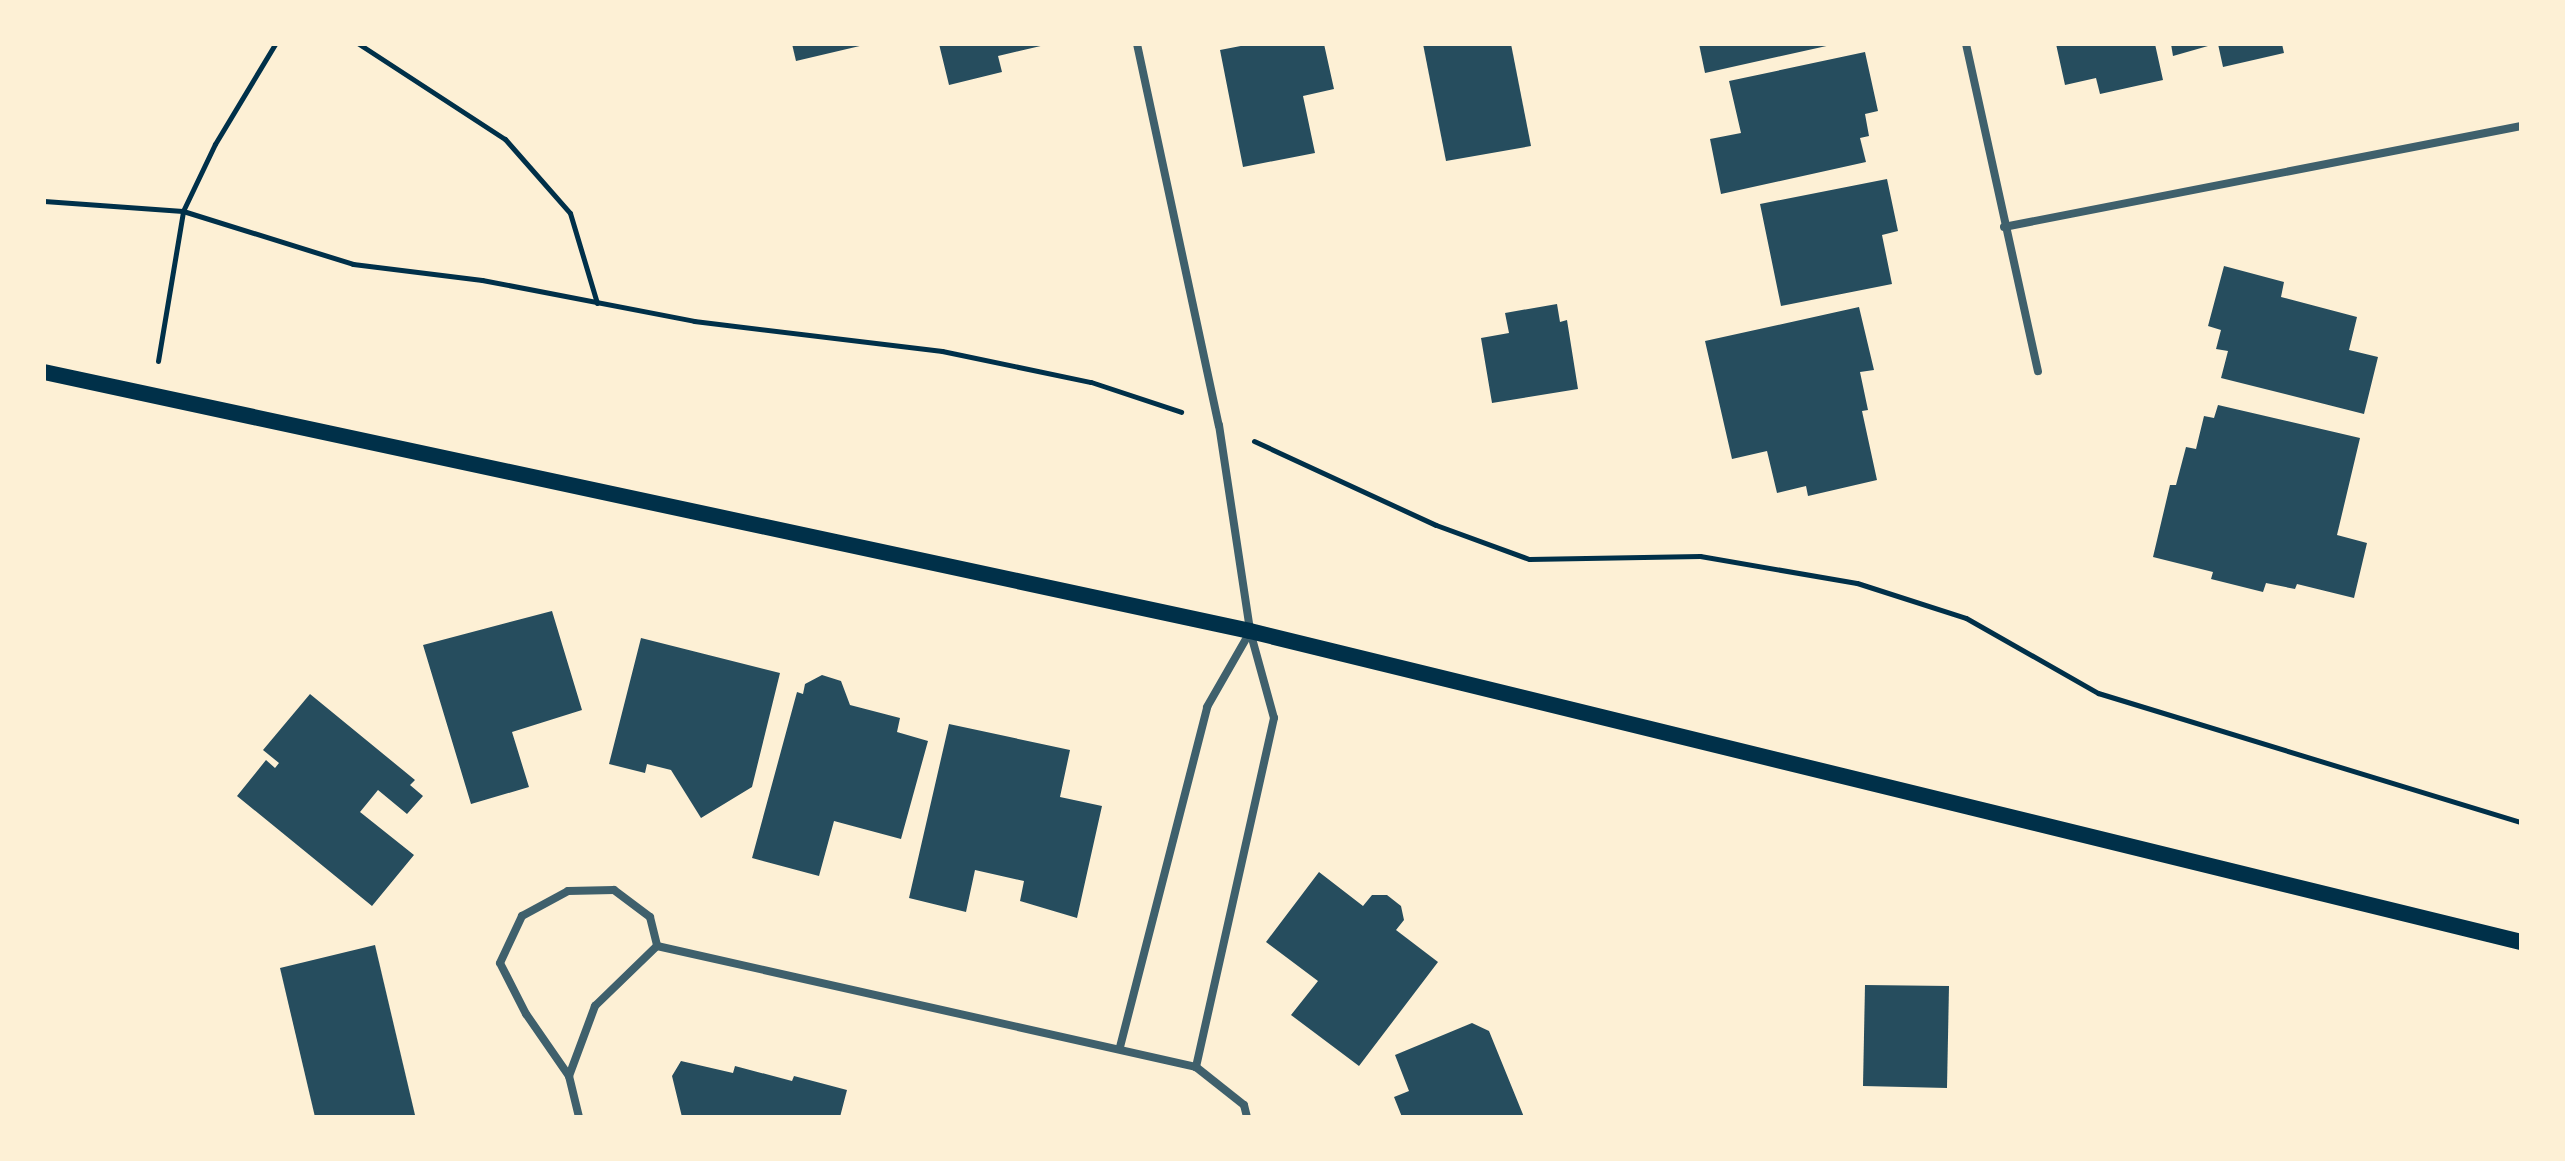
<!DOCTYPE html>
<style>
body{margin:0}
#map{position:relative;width:2565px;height:1161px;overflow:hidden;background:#fdf0d5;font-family:"Public Sans",sans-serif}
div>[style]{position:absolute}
.building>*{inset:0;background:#264d5e}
.path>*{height:5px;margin:-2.5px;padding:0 2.5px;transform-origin:2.5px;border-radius:2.5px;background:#003049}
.minor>*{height:8px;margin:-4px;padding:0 4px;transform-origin:4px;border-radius:4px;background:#3f606c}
.secondary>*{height:16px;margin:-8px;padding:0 8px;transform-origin:8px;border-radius:8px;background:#003049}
span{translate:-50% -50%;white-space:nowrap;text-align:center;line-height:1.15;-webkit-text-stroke:6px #fdf0d5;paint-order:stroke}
.frame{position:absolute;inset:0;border:46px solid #fdf0d5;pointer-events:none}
</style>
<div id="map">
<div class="building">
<div style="clip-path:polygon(792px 44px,863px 44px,864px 45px,796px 61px)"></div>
<div style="clip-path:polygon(939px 44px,1044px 44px,1045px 45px,998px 56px,1002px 72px,949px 85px)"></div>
<div style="clip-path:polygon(1251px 44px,1324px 44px,1334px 89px,1303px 96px,1315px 153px,1243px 167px,1220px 50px)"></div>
<div style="clip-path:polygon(1423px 44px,1511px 44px,1531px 146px,1446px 161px)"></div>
<div style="clip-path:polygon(1699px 44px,1831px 44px,1831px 45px,1705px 73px)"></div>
<div style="clip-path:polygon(2056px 44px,2155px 44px,2163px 80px,2100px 94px,2096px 78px,2065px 85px)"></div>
<div style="clip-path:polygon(2171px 44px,2215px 44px,2173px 56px)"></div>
<div style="clip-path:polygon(2218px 44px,2282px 44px,2284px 53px,2223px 67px)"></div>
<div style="clip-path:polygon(1865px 52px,1878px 111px,1865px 114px,1869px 136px,1860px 138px,1866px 162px,1721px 194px,1710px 139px,1741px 133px,1729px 81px)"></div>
<div style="clip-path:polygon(1887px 179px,1898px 231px,1882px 235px,1892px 284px,1781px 306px,1760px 204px)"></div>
<div style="clip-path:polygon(2224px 266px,2284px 282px,2281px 297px,2357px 317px,2349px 350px,2378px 357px,2364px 414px,2221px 378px,2228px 351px,2216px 349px,2221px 330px,2208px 326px)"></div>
<div style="clip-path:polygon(1557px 304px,1560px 322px,1567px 320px,1578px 389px,1492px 403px,1481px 338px,1509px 333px,1505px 313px)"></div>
<div style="clip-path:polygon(1859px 307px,1874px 370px,1860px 372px,1868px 410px,1862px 411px,1877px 480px,1808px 496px,1806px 486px,1777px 493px,1767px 451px,1732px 459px,1705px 341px)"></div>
<div style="clip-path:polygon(2218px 405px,2360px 438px,2337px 535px,2367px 543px,2354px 598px,2297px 584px,2295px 589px,2266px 583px,2263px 592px,2211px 579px,2213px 572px,2153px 557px,2170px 485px,2176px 485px,2186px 447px,2196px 449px,2204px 416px,2214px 418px)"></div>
<div style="clip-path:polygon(552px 611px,582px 710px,512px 732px,529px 787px,471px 804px,423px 645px)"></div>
<div style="clip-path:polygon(641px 638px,780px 673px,752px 787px,701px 818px,671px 770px,647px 764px,645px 773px,609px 764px)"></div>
<div style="clip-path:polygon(822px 675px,841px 681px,850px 705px,900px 718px,897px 732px,928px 741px,901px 839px,834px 821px,819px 876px,752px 858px,797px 692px,803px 694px,805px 684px)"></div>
<div style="clip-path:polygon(310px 694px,415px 780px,410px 785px,423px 796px,407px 814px,378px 790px,360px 812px,414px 855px,372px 906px,237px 796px,266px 760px,275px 768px,279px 763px,263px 750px)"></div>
<div style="clip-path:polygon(949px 724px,1070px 750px,1060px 797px,1102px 806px,1077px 918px,1020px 901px,1024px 881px,975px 870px,966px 912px,909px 898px)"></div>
<div style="clip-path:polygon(1319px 872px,1363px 906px,1372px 895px,1387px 895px,1401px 906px,1404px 920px,1396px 930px,1438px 962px,1359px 1066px,1291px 1015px,1318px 981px,1266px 942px)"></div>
<div style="clip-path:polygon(375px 945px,415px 1115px,315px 1117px,280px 968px)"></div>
<div style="clip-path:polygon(1865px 985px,1949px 986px,1947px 1088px,1863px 1086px)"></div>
<div style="clip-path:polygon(1472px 1023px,1489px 1031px,1524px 1117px,1402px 1117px,1394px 1097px,1409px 1091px,1395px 1055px)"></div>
<div style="clip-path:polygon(681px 1061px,733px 1073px,735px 1066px,792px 1081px,794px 1076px,847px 1090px,840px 1117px,682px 1117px,672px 1076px)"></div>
</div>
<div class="path">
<div style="left:359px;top:44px;width:174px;rotate:33.1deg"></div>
<div style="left:505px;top:139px;width:98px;rotate:48.7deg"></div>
<div style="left:570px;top:213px;width:94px;rotate:73.3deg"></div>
<div style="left:44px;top:201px;width:139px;rotate:4.1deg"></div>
<div style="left:183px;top:211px;width:178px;rotate:17.3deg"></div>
<div style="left:353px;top:264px;width:130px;rotate:7.1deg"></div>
<div style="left:482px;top:280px;width:216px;rotate:10.9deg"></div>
<div style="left:694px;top:321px;width:250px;rotate:6.9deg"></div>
<div style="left:942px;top:351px;width:152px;rotate:11.8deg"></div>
<div style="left:1091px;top:382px;width:95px;rotate:18.4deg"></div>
<div style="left:158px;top:361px;width:152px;rotate:-80.5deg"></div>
<div style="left:183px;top:211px;width:74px;rotate:-64.5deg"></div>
<div style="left:215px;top:144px;width:117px;rotate:-59deg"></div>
<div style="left:1254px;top:441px;width:200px;rotate:24.8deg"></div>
<div style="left:1436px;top:525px;width:99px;rotate:20.1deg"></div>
<div style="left:1529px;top:559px;width:171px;rotate:-1deg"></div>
<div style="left:1700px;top:556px;width:159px;rotate:9.8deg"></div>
<div style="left:1857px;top:583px;width:114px;rotate:17.8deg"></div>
<div style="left:1966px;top:618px;width:152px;rotate:29.6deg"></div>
<div style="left:2098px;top:693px;width:442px;rotate:17deg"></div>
</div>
<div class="minor">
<div style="left:1137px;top:44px;width:390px;rotate:77.9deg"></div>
<div style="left:1219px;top:425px;width:208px;rotate:81.4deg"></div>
<div style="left:1250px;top:631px;width:90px;rotate:74.6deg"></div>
<div style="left:1274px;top:718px;width:358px;rotate:102.6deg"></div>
<div style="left:1966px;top:44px;width:335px;rotate:77.6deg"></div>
<div style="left:2004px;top:227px;width:527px;rotate:-11.05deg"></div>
<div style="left:1120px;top:1047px;width:351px;rotate:-75.6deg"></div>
<div style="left:1207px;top:707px;width:86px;rotate:-60.2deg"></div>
<div style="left:569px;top:1076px;width:75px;rotate:-124.7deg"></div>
<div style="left:526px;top:1014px;width:57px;rotate:-117deg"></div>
<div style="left:500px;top:963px;width:52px;rotate:-64.9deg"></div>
<div style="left:522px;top:916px;width:52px;rotate:-28.5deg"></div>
<div style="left:568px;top:891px;width:46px;rotate:-1.2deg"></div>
<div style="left:614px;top:890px;width:45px;rotate:36.9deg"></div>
<div style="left:650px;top:917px;width:30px;rotate:76deg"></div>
<div style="left:579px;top:1117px;width:42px;rotate:-103.7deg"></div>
<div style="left:569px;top:1076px;width:75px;rotate:-69.6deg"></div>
<div style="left:595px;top:1006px;width:86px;rotate:-44.1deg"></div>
<div style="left:657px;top:946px;width:552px;rotate:12.65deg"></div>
<div style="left:1196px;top:1067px;width:61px;rotate:38.4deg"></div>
<div style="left:1244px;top:1105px;width:12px;rotate:76deg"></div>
</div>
<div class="secondary">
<div style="left:44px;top:372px;width:1233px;rotate:12.12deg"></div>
<div style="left:1250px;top:631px;width:1308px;rotate:13.75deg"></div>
</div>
<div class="frame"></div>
</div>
